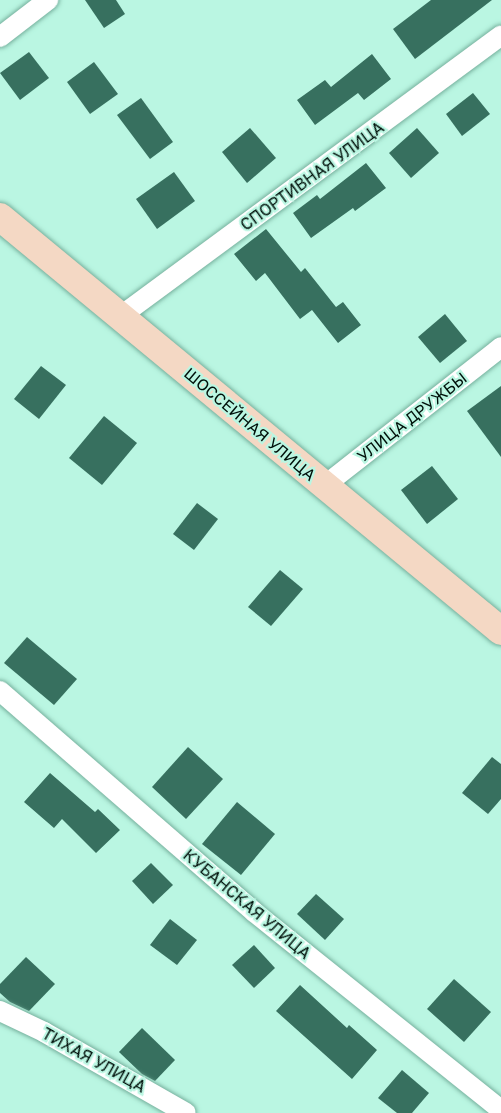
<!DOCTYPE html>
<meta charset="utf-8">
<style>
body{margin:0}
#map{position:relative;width:501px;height:1113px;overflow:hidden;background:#baf6e2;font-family:"Golos Text",sans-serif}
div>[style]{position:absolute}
.building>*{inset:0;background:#37705f}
.roads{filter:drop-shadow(0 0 2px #76b09d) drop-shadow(0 0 2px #76b09d)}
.minor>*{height:20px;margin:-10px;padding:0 10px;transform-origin:10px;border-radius:10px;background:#fff}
.secondary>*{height:28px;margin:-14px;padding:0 14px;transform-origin:14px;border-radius:14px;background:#f4d8c4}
span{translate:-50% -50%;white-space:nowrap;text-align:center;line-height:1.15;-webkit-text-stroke:4.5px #baf6e2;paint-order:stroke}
.street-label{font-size:16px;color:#00100a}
</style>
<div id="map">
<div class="building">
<div style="clip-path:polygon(85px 0,116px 0,125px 14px,104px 28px)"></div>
<div style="clip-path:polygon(431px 0,492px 0,415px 59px,393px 29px)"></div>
<div style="clip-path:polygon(29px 52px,49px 78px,20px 100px,0 73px)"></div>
<div style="clip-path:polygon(372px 54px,391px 79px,364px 100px,358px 93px,315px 125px,297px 100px,325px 80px,331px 87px)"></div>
<div style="clip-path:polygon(94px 62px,118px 94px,90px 114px,67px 82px)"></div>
<div style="clip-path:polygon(473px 93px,490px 114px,462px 136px,446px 114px)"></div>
<div style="clip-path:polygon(141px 98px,173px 142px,150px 159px,117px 115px)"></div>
<div style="clip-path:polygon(250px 128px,276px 158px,247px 183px,222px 152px)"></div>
<div style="clip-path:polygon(417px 128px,439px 153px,411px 178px,389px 153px)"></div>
<div style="clip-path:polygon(366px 163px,386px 188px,355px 211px,353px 208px,311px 238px,293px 213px,317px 195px,320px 199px)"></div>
<div style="clip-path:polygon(174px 172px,195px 201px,157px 229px,136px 199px)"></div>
<div style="clip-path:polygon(266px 229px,301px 272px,305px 268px,336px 307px,343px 302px,361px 325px,338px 343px,312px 310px,300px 319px,265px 273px,256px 281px,234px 254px)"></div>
<div style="clip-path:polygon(445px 314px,467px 341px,440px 363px,418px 337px)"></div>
<div style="clip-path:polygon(41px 366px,66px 385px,39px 419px,14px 399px)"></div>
<div style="clip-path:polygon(501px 386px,501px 457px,467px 411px)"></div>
<div style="clip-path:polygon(104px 416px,137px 443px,102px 485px,69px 458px)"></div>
<div style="clip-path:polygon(432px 466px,458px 499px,427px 524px,401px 490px)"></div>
<div style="clip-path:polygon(197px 503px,218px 519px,194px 550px,173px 534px)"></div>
<div style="clip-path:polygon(280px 570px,303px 589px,271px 626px,248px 607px)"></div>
<div style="clip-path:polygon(27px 637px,77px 679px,54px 705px,4px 663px)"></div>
<div style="clip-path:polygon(188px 747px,223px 779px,186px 819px,152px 787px)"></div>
<div style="clip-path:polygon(492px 757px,501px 764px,501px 799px,488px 814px,462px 793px)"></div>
<div style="clip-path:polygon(50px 773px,95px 812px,98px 809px,120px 830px,96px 853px,62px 819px,54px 828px,24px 802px)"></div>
<div style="clip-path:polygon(237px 802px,275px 834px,241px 875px,202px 844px)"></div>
<div style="clip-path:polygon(151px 863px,173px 885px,153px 904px,132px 881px)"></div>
<div style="clip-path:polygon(316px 894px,344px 919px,325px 940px,297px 914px)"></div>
<div style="clip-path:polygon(170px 919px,197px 940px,177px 965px,150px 945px)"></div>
<div style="clip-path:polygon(254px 945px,275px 968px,254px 988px,232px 965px)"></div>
<div style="clip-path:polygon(26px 957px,55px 984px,29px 1011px,10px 1002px,0 993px,0 984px)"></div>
<div style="clip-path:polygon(454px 979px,491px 1012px,464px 1042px,427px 1009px)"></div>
<div style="clip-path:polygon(300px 985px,347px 1028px,349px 1025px,377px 1050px,352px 1079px,276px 1011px)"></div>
<div style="clip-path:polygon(142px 1028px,175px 1060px,155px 1081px,142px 1074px,119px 1052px)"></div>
<div style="clip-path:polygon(402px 1070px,429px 1093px,412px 1113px,397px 1113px,378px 1098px)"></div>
</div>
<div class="roads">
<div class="minor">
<div style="left:0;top:37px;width:61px;rotate:-37.6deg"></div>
<div style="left:122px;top:315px;width:471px;rotate:-36.4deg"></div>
<div style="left:324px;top:486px;width:225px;rotate:-38.1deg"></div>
<div style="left:0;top:691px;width:337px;rotate:41deg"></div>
<div style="left:254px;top:912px;width:317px;rotate:38.7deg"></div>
<div style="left:0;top:1011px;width:49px;rotate:25.5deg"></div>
<div style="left:44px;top:1032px;width:163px;rotate:29.7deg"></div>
</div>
<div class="secondary">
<div style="left:0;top:217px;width:650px;rotate:39.57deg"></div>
</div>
</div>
<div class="street-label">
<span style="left:312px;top:176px;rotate:-36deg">СПОРТИВНАЯ УЛИЦА</span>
<span style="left:412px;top:417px;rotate:-38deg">УЛИЦА ДРУЖБЫ</span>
<span style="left:250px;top:424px;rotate:40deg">ШОССЕЙНАЯ УЛИЦА</span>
<span style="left:247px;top:904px;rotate:40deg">КУБАНСКАЯ УЛИЦА</span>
<span style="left:94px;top:1060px;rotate:29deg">ТИХАЯ УЛИЦА</span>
</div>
</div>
